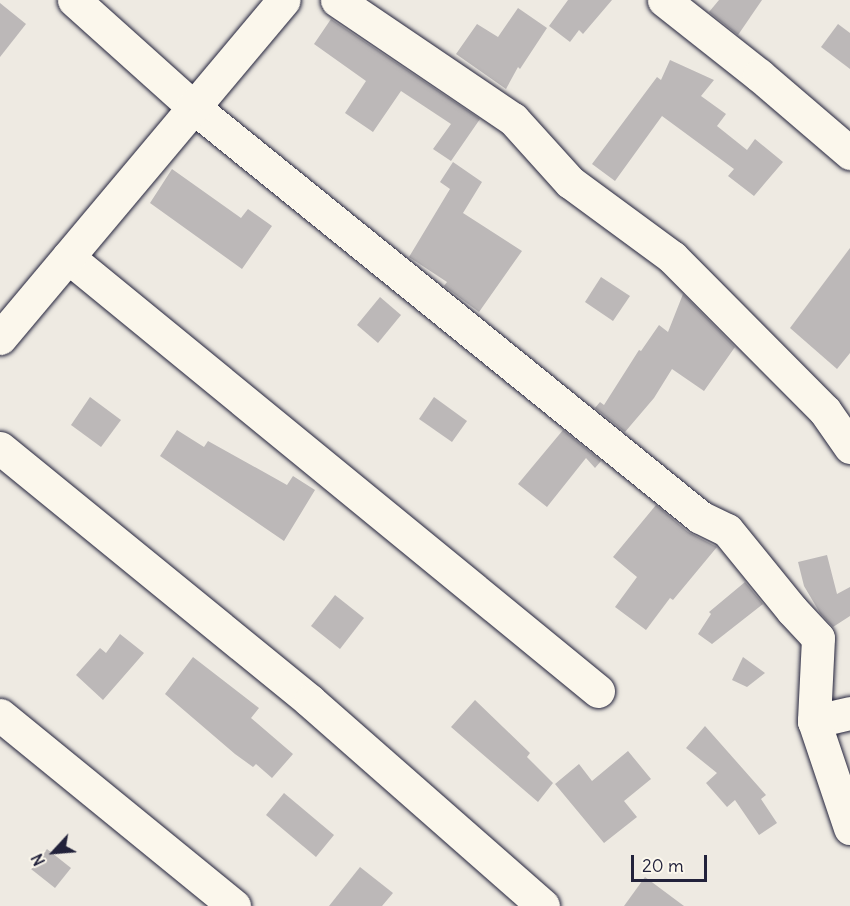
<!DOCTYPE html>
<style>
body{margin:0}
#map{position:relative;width:850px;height:906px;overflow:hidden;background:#eeeae2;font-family:Delius,sans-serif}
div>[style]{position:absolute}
.building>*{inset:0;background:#bcb8b8}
.roads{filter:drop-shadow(0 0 2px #22223b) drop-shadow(0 0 2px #22223b)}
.minor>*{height:33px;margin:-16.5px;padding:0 16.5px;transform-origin:16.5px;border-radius:16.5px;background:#fbf7ec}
span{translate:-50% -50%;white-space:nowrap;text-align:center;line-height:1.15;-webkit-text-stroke:4.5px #fbf7ec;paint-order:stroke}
.north{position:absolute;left:24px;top:822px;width:60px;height:60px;-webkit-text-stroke:4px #fbf7ec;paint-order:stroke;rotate:244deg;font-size:16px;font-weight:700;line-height:24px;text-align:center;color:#22223b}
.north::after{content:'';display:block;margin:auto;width:21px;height:27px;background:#22223b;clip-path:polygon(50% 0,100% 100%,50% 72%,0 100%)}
.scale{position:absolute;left:631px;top:855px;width:76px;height:27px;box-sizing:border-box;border:3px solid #22223b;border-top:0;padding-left:8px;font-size:18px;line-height:21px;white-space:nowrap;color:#22223b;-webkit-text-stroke:4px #fbf7ec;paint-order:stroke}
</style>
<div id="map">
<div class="building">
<div style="clip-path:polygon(568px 0,612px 0,583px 34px,579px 30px,570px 42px,549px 26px)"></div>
<div style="clip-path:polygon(719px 0,762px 0,738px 35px,709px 12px)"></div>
<div style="clip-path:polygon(0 3px,26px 24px,0 57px)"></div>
<div style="clip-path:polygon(518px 8px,547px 28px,520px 69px,518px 67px,506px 89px,456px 54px,477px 24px,498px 37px)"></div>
<div style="clip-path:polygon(331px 19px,480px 119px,451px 161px,433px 149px,451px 124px,401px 91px,373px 132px,345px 113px,366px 81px,314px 44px)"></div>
<div style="clip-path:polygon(838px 24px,850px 33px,850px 69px,821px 47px)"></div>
<div style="clip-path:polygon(670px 60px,714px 80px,701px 96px,726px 114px,717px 126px,747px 150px,755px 139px,783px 162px,754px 196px,728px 176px,734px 169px,662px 116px,615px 181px,592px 164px,657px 77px,661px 80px)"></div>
<div style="clip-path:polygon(453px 162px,482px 182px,463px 213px,522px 251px,479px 312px,444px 286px,447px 282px,409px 257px,450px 189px,440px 182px)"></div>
<div style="clip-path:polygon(172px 169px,241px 218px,248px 209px,272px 226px,242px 269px,150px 203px)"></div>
<div style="clip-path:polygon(850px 248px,850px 353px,837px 369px,790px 328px)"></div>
<div style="clip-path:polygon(601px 277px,630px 296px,613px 321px,585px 302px)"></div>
<div style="clip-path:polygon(683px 294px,735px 347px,704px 391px,672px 369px,654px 398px,625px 432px,595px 408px,600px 402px,604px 405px,639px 350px,641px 351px,659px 325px,668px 332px)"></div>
<div style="clip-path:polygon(380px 297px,401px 315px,378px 343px,357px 325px)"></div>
<div style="clip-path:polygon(90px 397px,121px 420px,101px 447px,71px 425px)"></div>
<div style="clip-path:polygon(434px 397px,467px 421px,452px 442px,419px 419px)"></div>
<div style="clip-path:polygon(177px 430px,204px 447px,208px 441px,287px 485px,293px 476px,315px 490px,284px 541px,160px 456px)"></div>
<div style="clip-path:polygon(563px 430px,601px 461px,595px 468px,586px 458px,547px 507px,518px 484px)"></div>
<div style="clip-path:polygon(656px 505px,688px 532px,717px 547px,673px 600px,670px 598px,646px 630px,615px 607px,637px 577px,613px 557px)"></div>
<div style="clip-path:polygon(827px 555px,837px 594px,850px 587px,850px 616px,833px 627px,820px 613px,804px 586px,798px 562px)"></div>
<div style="clip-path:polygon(745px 582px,763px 604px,712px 644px,698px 634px,711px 614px,709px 612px)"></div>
<div style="clip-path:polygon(335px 595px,364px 618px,340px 649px,311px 626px)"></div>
<div style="clip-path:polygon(120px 634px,144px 653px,103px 700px,76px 675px,100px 648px,106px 653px)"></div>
<div style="clip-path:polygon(193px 657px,259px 708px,251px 718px,293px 754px,272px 778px,256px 764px,253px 767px,235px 754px,165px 694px)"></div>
<div style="clip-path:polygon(743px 657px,765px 673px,747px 687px,732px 680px)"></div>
<div style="clip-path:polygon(475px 700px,530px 753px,527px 757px,553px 783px,538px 802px,451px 727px)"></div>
<div style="clip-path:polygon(705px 726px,766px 795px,761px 799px,777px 823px,759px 835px,735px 800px,727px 807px,706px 783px,717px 773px,686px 748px)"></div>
<div style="clip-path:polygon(628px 751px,651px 779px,624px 801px,637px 817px,604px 843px,555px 784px,579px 764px,592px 781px)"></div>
<div style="clip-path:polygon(284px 793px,334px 835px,316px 857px,266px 815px)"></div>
<div style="clip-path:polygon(47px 849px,71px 868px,55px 888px,31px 869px)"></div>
<div style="clip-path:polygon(360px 867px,393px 893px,382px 906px,329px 906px)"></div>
<div style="clip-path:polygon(645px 877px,684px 906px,624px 906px)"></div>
</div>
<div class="roads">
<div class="minor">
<div style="left:74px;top:0;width:159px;rotate:41.9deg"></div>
<div style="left:192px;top:106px;width:653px;rotate:38.97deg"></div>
<div style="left:700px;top:517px;width:30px;rotate:26deg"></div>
<div style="left:727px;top:530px;width:103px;rotate:50.9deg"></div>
<div style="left:792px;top:610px;width:38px;rotate:47deg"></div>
<div style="left:818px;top:638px;width:83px;rotate:92.8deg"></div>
<div style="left:337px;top:0;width:212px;rotate:34.1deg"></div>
<div style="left:513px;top:119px;width:85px;rotate:47.9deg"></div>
<div style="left:570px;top:182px;width:127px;rotate:36.3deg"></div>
<div style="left:672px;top:257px;width:217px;rotate:45.2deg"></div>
<div style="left:825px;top:411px;width:44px;rotate:55.2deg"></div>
<div style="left:664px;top:0;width:121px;rotate:38.3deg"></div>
<div style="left:759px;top:75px;width:120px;rotate:40.6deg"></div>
<div style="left:68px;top:257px;width:685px;rotate:39.31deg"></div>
<div style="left:0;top:338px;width:441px;rotate:-50deg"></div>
<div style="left:0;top:448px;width:400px;rotate:39.2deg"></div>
<div style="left:310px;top:701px;width:310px;rotate:41.3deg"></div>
<div style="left:850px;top:713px;width:37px;rotate:167deg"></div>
<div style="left:814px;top:721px;width:113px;rotate:71.4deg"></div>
<div style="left:0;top:715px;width:302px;rotate:39.2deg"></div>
</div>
</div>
<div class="north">N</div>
<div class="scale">20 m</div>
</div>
